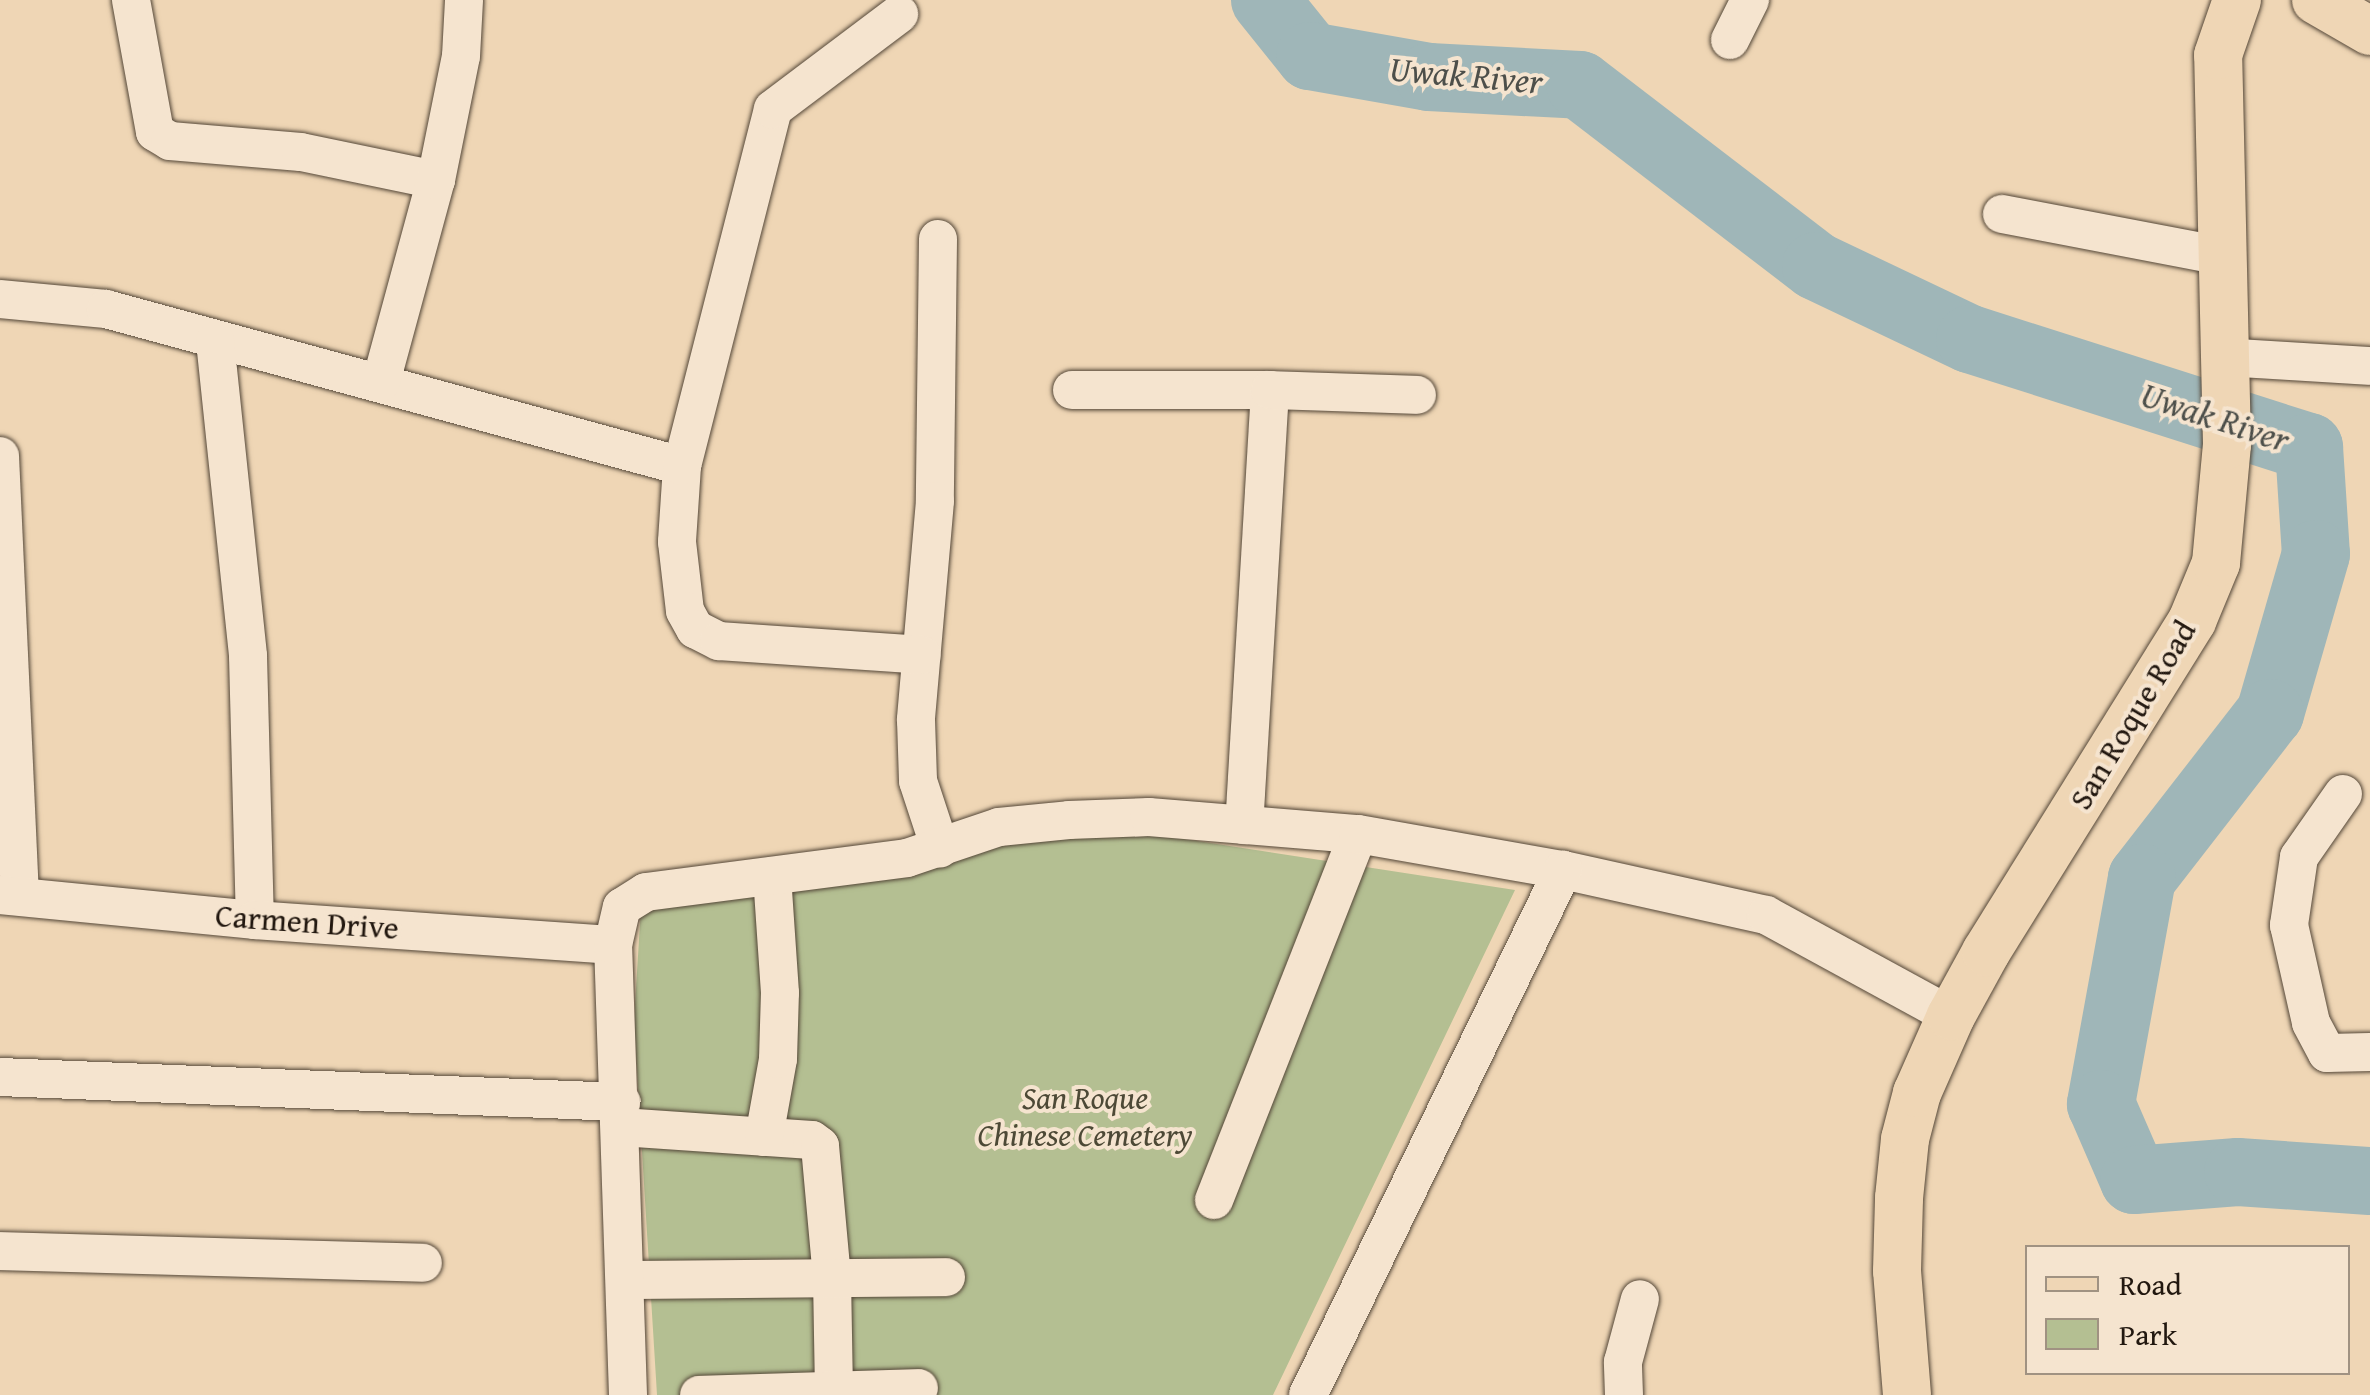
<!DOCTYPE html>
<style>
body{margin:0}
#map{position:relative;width:2370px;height:1395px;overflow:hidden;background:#efd6b5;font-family:"Gentium Book Plus",serif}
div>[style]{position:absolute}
.green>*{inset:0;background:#b4bf92}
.river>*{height:68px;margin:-34px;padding:0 34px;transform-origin:34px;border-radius:34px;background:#9fb6b8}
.roads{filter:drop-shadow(0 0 2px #544738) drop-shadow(0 0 2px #544738)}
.minor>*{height:38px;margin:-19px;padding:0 19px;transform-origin:19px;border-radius:19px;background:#f5e4cf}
.major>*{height:48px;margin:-24px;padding:0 24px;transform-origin:24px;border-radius:24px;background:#efd6b5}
span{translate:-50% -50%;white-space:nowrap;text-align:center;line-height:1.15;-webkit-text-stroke:8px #f5e4cf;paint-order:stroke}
.street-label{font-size:32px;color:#21170f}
.park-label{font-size:32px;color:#4d4936;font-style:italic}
.water-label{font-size:35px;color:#4d4f4a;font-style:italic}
.legend{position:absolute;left:2025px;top:1245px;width:325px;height:130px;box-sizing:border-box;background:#f5e4cf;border:2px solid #a09282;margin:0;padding:12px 18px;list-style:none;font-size:30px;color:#21170f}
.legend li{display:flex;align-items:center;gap:20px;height:50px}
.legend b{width:50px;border:2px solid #a09282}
</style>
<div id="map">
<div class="green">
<div style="clip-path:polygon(1139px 832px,1515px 890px,1273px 1395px,657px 1395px,634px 1021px,641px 907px,917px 875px,978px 848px)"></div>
</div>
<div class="river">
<div style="left:1265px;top:0;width:72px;rotate:51.2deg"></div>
<div style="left:1310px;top:56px;width:121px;rotate:10deg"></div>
<div style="left:1429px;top:77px;width:151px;rotate:3deg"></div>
<div style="left:1580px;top:85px;width:297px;rotate:37.5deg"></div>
<div style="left:1816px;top:266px;width:170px;rotate:25.4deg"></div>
<div style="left:1970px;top:339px;width:356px;rotate:17.7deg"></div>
<div style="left:2309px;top:447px;width:107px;rotate:86.3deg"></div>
<div style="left:2316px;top:554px;width:166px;rotate:106.1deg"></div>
<div style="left:2270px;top:713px;width:209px;rotate:127.8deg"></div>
<div style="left:2142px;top:878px;width:230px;rotate:100.3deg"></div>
<div style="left:2101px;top:1104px;width:83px;rotate:66.5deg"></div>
<div style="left:2134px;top:1180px;width:104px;rotate:-4.4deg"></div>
<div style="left:2238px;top:1172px;width:132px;rotate:3.9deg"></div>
</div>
<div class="roads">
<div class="minor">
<div style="left:131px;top:0;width:134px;rotate:79.7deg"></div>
<div style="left:155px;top:132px;width:17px;rotate:31deg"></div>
<div style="left:170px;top:141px;width:131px;rotate:4.8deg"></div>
<div style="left:301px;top:152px;width:138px;rotate:11.7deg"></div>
<div style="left:1730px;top:40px;width:45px;rotate:-63.4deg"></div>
<div style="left:2002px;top:214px;width:224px;rotate:10.8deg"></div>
<div style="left:938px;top:239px;width:262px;rotate:90.7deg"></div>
<div style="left:935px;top:501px;width:220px;rotate:95deg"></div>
<div style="left:916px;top:720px;width:61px;rotate:88.1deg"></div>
<div style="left:918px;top:781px;width:71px;rotate:71.8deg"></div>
<div style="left:0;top:299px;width:106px;rotate:5.4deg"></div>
<div style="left:106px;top:309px;width:597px;rotate:15.25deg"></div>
<div style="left:682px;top:466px;width:76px;rotate:93.8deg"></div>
<div style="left:677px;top:542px;width:69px;rotate:83.4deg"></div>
<div style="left:685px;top:611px;width:21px;rotate:61deg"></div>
<div style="left:695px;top:629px;width:27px;rotate:27deg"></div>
<div style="left:719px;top:641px;width:203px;rotate:3.9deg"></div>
<div style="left:215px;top:341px;width:317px;rotate:84deg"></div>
<div style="left:248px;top:656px;width:264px;rotate:88.5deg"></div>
<div style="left:2223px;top:357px;width:147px;rotate:3.5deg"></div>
<div style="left:381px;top:382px;width:209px;rotate:-74.8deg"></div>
<div style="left:436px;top:180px;width:126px;rotate:-78.6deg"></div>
<div style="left:461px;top:56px;width:56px;rotate:-86.9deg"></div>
<div style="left:1072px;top:390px;width:198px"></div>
<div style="left:1270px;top:390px;width:436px;rotate:93.4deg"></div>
<div style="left:1270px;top:390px;width:147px;rotate:1.9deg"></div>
<div style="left:0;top:456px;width:439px;rotate:87.4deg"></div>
<div style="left:682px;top:466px;width:368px;rotate:-75.7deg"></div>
<div style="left:773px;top:109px;width:158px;rotate:-37deg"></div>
<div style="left:2343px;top:794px;width:77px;rotate:124.9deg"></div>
<div style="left:2299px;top:857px;width:69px;rotate:98.4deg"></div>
<div style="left:2289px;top:925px;width:100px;rotate:77.3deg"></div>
<div style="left:2311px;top:1023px;width:34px;rotate:62deg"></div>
<div style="left:2327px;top:1053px;width:43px;rotate:-1.3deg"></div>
<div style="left:0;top:895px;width:256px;rotate:5.6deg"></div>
<div style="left:255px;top:920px;width:359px;rotate:4deg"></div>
<div style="left:0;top:1077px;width:622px;rotate:2.31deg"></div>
<div style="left:621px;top:1127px;width:191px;rotate:3.9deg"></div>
<div style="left:812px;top:1140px;width:10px;rotate:37deg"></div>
<div style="left:820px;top:1146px;width:132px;rotate:84.8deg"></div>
<div style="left:832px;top:1277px;width:118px;rotate:89deg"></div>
<div style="left:764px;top:1137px;width:79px;rotate:-79.8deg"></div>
<div style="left:778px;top:1059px;width:66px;rotate:-88.3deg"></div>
<div style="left:780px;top:993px;width:117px;rotate:-93.9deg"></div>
<div style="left:1214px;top:1200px;width:393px;rotate:-68.5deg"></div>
<div style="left:0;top:1251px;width:423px;rotate:1.6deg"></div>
<div style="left:625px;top:1280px;width:321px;rotate:-0.5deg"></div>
<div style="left:628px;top:1395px;width:450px;rotate:-91.9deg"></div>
<div style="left:613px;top:945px;width:39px;rotate:-77deg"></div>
<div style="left:622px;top:907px;width:28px;rotate:-32deg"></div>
<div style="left:646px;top:892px;width:263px;rotate:-7.4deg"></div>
<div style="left:907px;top:858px;width:97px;rotate:-18.6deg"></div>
<div style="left:999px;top:827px;width:70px;rotate:-5.7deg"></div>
<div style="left:1069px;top:820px;width:80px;rotate:-2.1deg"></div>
<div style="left:1149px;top:817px;width:210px;rotate:4.7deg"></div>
<div style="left:1358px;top:834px;width:208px;rotate:10deg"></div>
<div style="left:1563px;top:870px;width:208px;rotate:12.5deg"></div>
<div style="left:1766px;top:915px;width:211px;rotate:28.6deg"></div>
<div style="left:699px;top:1395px;width:220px;rotate:-1.8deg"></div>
<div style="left:1308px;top:1395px;width:584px;rotate:-64.09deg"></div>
<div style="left:1624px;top:1395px;width:33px;rotate:-92deg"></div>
<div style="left:1623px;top:1362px;width:65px;rotate:-74.9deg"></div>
</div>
<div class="major">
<div style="left:2316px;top:0;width:62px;rotate:29.9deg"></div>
<div style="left:1907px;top:1395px;width:124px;rotate:-94.6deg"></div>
<div style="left:1897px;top:1271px;width:73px;rotate:-88.4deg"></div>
<div style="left:1899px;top:1198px;width:59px;rotate:-84.2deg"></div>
<div style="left:1905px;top:1139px;width:48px;rotate:-75.4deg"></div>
<div style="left:1917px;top:1093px;width:84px;rotate:-66.2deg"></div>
<div style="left:1951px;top:1016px;width:73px;rotate:-61.3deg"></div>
<div style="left:1986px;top:952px;width:390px;rotate:-58.1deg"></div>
<div style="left:2192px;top:621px;width:63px;rotate:-67.5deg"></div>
<div style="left:2216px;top:563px;width:119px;rotate:-84.7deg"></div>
<div style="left:2227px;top:445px;width:390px;rotate:-91.3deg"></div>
<div style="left:2218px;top:55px;width:58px;rotate:-70.9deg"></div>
</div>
</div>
<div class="street-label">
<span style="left:2133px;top:715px;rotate:-59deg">San Roque Road</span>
<span style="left:307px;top:922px;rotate:4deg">Carmen Drive</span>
</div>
<div class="park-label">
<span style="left:1085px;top:1117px">San Roque<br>Chinese Cemetery</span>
</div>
<div class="water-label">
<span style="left:1466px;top:75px;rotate:5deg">Uwak River</span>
<span style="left:2215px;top:417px;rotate:18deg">Uwak River</span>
</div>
<ul class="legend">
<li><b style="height:12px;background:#efd6b5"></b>Road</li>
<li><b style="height:28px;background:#b4bf92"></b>Park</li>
</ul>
</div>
